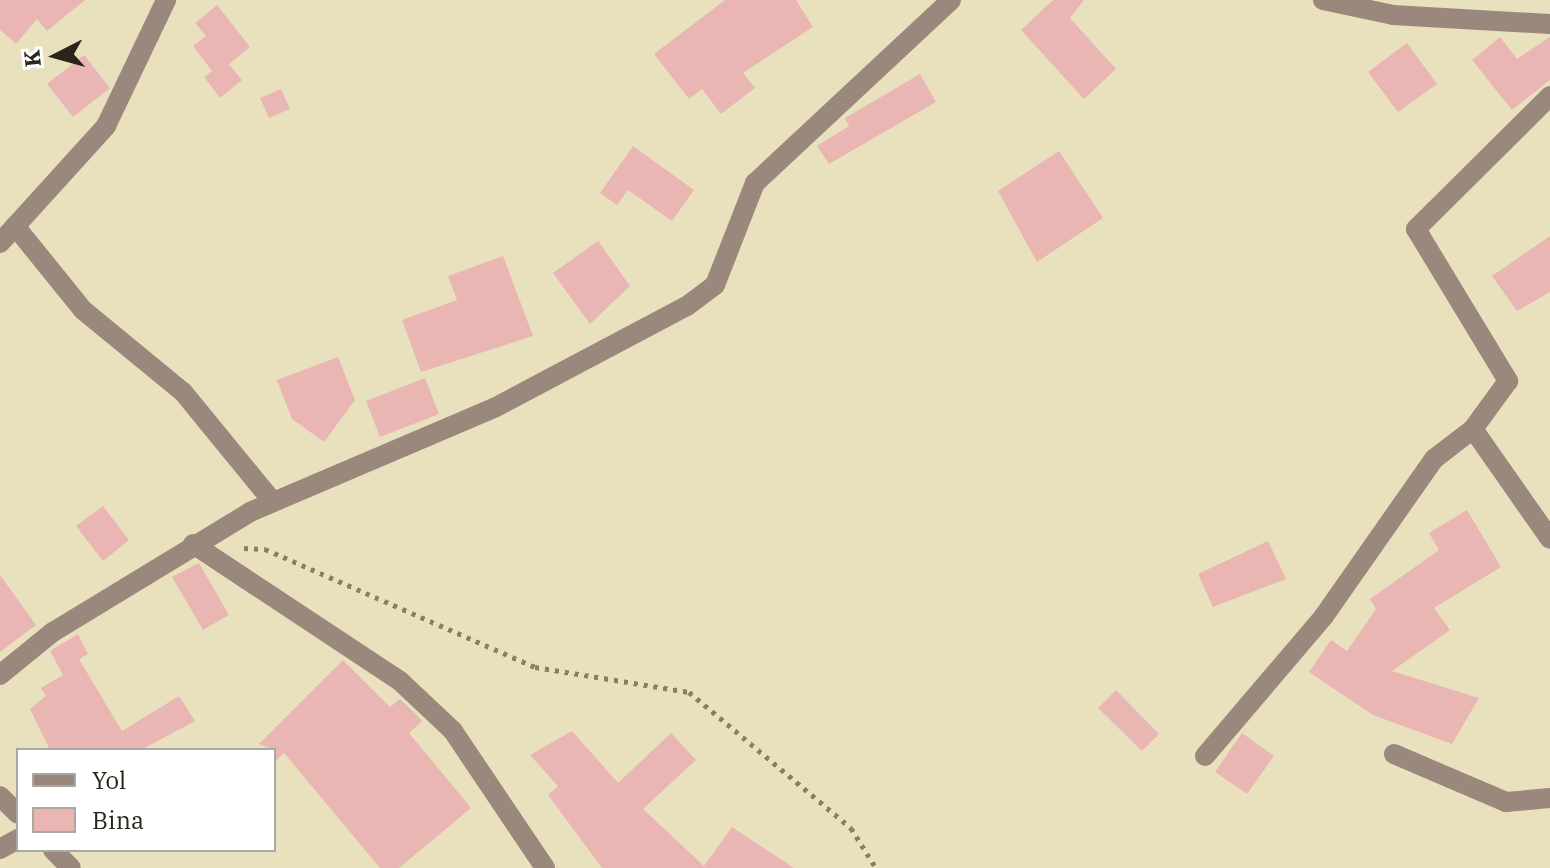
<!DOCTYPE html>
<style>
body{margin:0}
#map{position:relative;width:1550px;height:868px;overflow:hidden;background:#e9e1be;font-family:"IBM Plex Serif",serif}
div>[style]{position:absolute}
.building>*{inset:0;background:#e9b6b4}
.path>*{height:5px;margin-top:-2.5px;transform-origin:0;background:repeating-linear-gradient(90deg,#868069 0 4px,transparent 0 10px)}
.street>*{height:20px;margin:-10px;padding:0 10px;transform-origin:10px;border-radius:10px;background:#9a887d}
span{translate:-50% -50%;white-space:nowrap;text-align:center;line-height:1.15;-webkit-text-stroke:8px #fff;paint-order:stroke}
.legend{position:absolute;left:16px;top:748px;width:260px;height:104px;box-sizing:border-box;background:#fff;border:2px solid #a9a8a3;margin:0;padding:10px 14px;list-style:none;font-size:24px;color:#292518}
.legend li{display:flex;align-items:center;gap:16px;height:40px}
.legend b{width:40px;border:2px solid #a9a8a3}
.north{position:absolute;left:16px;top:16px;width:80px;height:80px;-webkit-text-stroke:6px #fff;paint-order:stroke;rotate:264deg;font-size:22px;font-weight:700;line-height:32px;text-align:center;color:#292518}
.north::after{content:'';display:block;margin:auto;width:28px;height:36px;background:#292518;clip-path:polygon(50% 0,100% 100%,50% 72%,0 100%)}
</style>
<div id="map">
<div class="building">
<div style="clip-path:polygon(0 0,85px 0,47px 31px,37px 19px,16px 44px,0 30px)"></div>
<div style="clip-path:polygon(725px 0,796px 0,813px 27px,743px 73px,755px 88px,721px 114px,702px 89px,689px 99px,654px 54px)"></div>
<div style="clip-path:polygon(1053px 0,1084px 0,1070px 18px,1116px 69px,1084px 99px,1021px 30px)"></div>
<div style="clip-path:polygon(217px 5px,250px 47px,229px 64px,242px 80px,220px 98px,204px 77px,212px 71px,193px 46px,206px 36px,195px 23px)"></div>
<div style="clip-path:polygon(1500px 37px,1517px 59px,1550px 37px,1550px 80px,1512px 110px,1472px 60px)"></div>
<div style="clip-path:polygon(1407px 43px,1437px 84px,1398px 112px,1368px 72px)"></div>
<div style="clip-path:polygon(84px 55px,110px 88px,73px 117px,47px 84px)"></div>
<div style="clip-path:polygon(920px 74px,936px 102px,829px 164px,817px 146px,849px 126px,845px 118px)"></div>
<div style="clip-path:polygon(281px 89px,290px 109px,269px 118px,260px 98px)"></div>
<div style="clip-path:polygon(633px 146px,694px 190px,672px 221px,628px 190px,617px 205px,600px 193px)"></div>
<div style="clip-path:polygon(1059px 151px,1103px 218px,1037px 262px,998px 191px)"></div>
<div style="clip-path:polygon(1550px 236px,1550px 292px,1517px 311px,1492px 276px)"></div>
<div style="clip-path:polygon(598px 241px,630px 286px,590px 324px,553px 273px)"></div>
<div style="clip-path:polygon(503px 256px,533px 336px,421px 372px,402px 320px,457px 300px,448px 276px)"></div>
<div style="clip-path:polygon(338px 357px,355px 400px,324px 442px,292px 419px,277px 380px)"></div>
<div style="clip-path:polygon(425px 378px,439px 414px,380px 437px,366px 401px)"></div>
<div style="clip-path:polygon(103px 506px,129px 540px,103px 561px,76px 526px)"></div>
<div style="clip-path:polygon(1467px 510px,1501px 567px,1434px 608px,1450px 630px,1392px 671px,1479px 698px,1452px 744px,1373px 715px,1309px 672px,1331px 640px,1347px 651px,1376px 609px,1370px 599px,1439px 550px,1429px 533px)"></div>
<div style="clip-path:polygon(1268px 541px,1286px 579px,1213px 607px,1198px 574px)"></div>
<div style="clip-path:polygon(199px 563px,229px 615px,203px 630px,172px 577px)"></div>
<div style="clip-path:polygon(0 575px,36px 625px,0 652px)"></div>
<div style="clip-path:polygon(78px 634px,88px 654px,79px 659px,122px 731px,179px 696px,195px 721px,141px 750px,50px 750px,30px 709px,46px 696px,41px 688px,63px 675px,50px 651px)"></div>
<div style="clip-path:polygon(343px 660px,390px 707px,400px 699px,418px 716px,422px 721px,409px 733px,471px 808px,399px 868px,380px 868px,284px 753px,276px 761px,274px 750px,259px 744px)"></div>
<div style="clip-path:polygon(1116px 690px,1159px 734px,1142px 751px,1098px 708px)"></div>
<div style="clip-path:polygon(572px 731px,618px 783px,671px 733px,696px 760px,643px 809px,704px 866px,732px 827px,794px 868px,602px 868px,548px 795px,558px 786px,530px 755px)"></div>
<div style="clip-path:polygon(1242px 733px,1274px 756px,1247px 794px,1215px 772px)"></div>
</div>
<div class="path">
<div style="left:244px;top:548px;width:21px;rotate:3deg"></div>
<div style="left:265px;top:549px;width:295px;rotate:23.6deg"></div>
<div style="left:535px;top:667px;width:156px;rotate:9.2deg"></div>
<div style="left:689px;top:692px;width:212px;rotate:40deg"></div>
<div style="left:851px;top:828px;width:47px;rotate:58deg"></div>
</div>
<div class="street">
<div style="left:1323px;top:0;width:72px;rotate:12.1deg"></div>
<div style="left:1393px;top:15px;width:157px;rotate:3.3deg"></div>
<div style="left:1550px;top:96px;width:189px;rotate:135.2deg"></div>
<div style="left:1416px;top:229px;width:178px;rotate:58.8deg"></div>
<div style="left:1508px;top:381px;width:59px;rotate:126.1deg"></div>
<div style="left:1473px;top:429px;width:134px;rotate:55deg"></div>
<div style="left:15px;top:226px;width:108px;rotate:51deg"></div>
<div style="left:83px;top:310px;width:129px;rotate:39.4deg"></div>
<div style="left:183px;top:392px;width:142px;rotate:50.7deg"></div>
<div style="left:0;top:243px;width:158px;rotate:-47.8deg"></div>
<div style="left:106px;top:126px;width:140px;rotate:-64.5deg"></div>
<div style="left:193px;top:544px;width:248px;rotate:33.5deg"></div>
<div style="left:400px;top:681px;width:73px;rotate:43.3deg"></div>
<div style="left:453px;top:731px;width:165px;rotate:56.1deg"></div>
<div style="left:0;top:675px;width:68px;rotate:-39.1deg"></div>
<div style="left:53px;top:632px;width:231px;rotate:-31.3deg"></div>
<div style="left:250px;top:512px;width:267px;rotate:-23.1deg"></div>
<div style="left:496px;top:407px;width:216px;rotate:-27.9deg"></div>
<div style="left:687px;top:306px;width:35px;rotate:-37deg"></div>
<div style="left:715px;top:285px;width:110px;rotate:-68.6deg"></div>
<div style="left:755px;top:183px;width:268px;rotate:-43deg"></div>
<div style="left:1394px;top:754px;width:122px;rotate:23.2deg"></div>
<div style="left:1506px;top:802px;width:44px;rotate:-5.2deg"></div>
<div style="left:1205px;top:756px;width:184px;rotate:-49.6deg"></div>
<div style="left:1324px;top:616px;width:192px;rotate:-55deg"></div>
<div style="left:1434px;top:459px;width:49px;rotate:-37.6deg"></div>
<div style="left:0;top:796px;width:25px;rotate:45deg"></div>
<div style="left:0;top:849px;width:21px;rotate:-29deg"></div>
<div style="left:53px;top:850px;width:25px;rotate:45deg"></div>
</div>
<ul class="legend">
<li><b style="height:10px;background:#9a887d"></b>Yol</li>
<li><b style="height:22px;background:#e9b6b4"></b>Bina</li>
</ul>
<div class="north">K</div>
</div>
